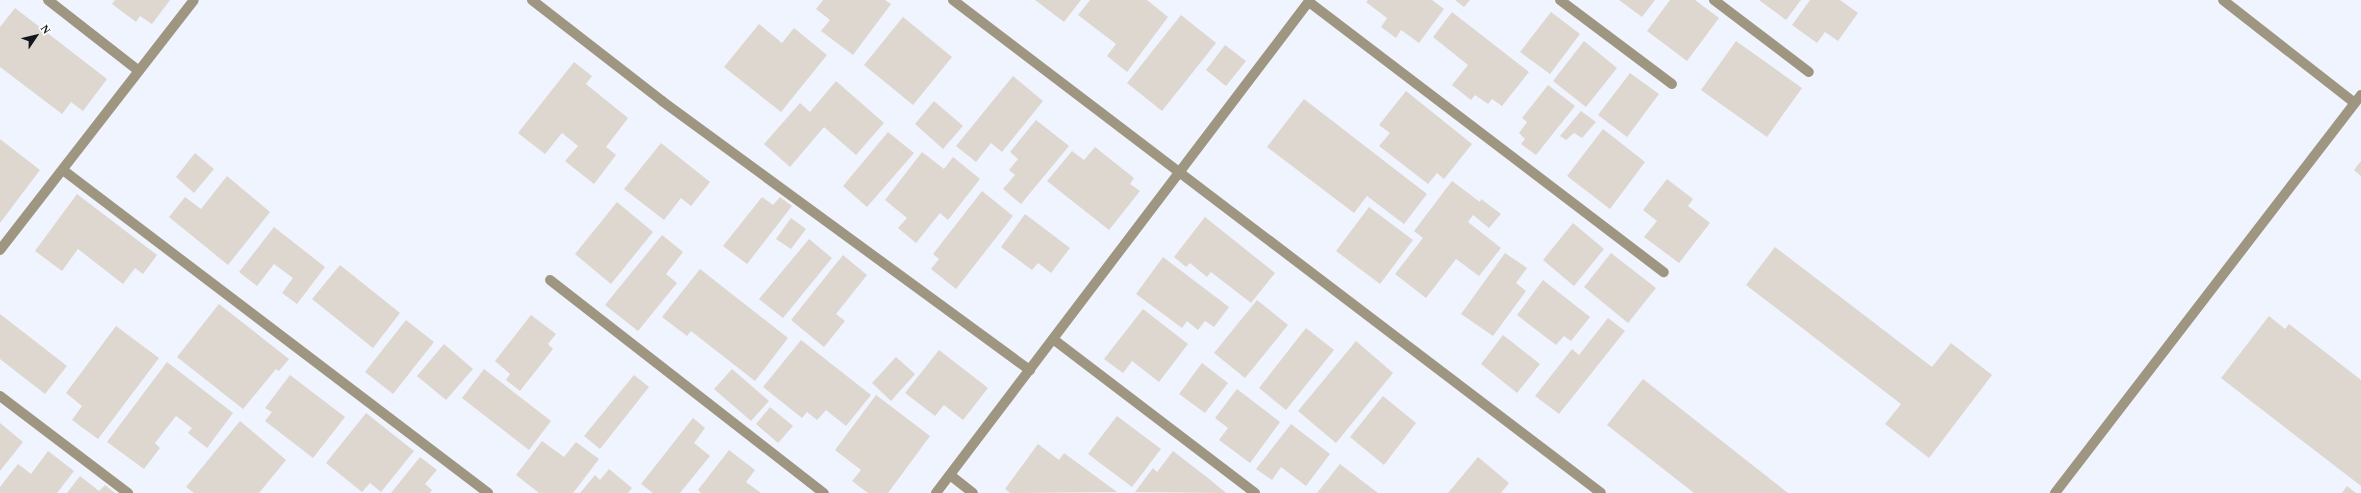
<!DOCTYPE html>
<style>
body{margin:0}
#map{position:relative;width:2361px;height:493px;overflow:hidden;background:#f0f4fe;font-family:Georgia,serif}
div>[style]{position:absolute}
.building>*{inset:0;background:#ded7cf}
.service>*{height:10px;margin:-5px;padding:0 5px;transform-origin:5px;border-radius:5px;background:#9e9681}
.minor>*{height:10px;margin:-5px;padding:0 5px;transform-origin:5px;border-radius:5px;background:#9e9681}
span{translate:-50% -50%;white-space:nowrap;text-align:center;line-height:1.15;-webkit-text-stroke:3px #fff;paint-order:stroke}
.north{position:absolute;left:16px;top:16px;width:40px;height:40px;-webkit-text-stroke:3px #fff;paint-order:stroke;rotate:55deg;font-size:11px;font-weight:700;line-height:16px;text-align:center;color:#15161a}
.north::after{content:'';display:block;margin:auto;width:14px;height:18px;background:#15161a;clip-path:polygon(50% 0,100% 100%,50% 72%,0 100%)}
</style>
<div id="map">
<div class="building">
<div style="clip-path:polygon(115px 0,170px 0,152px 24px,140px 16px,136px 22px,112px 4px)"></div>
<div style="clip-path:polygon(823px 0,885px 0,891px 4px,853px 55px,821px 31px,830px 20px,816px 9px)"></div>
<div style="clip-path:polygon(1035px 0,1081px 0,1064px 22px)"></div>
<div style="clip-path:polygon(1090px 0,1147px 0,1168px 17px,1127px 72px,1107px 56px,1116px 44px,1078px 15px)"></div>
<div style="clip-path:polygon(1368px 0,1432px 0,1444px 9px,1419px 43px,1401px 30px,1396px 38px,1381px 27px,1387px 18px,1366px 2px)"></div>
<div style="clip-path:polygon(1455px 0,1470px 0,1464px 7px)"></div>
<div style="clip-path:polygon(1619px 0,1655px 0,1642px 17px)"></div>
<div style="clip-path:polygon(1670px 0,1695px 0,1719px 18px,1687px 61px,1647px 31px)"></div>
<div style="clip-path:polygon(1759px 0,1801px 0,1786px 20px)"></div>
<div style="clip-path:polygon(1810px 0,1840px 0,1858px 13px,1838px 41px,1825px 32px,1817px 43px,1792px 25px)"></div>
<div style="clip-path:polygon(15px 8px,107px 79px,83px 111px,71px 102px,62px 114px,0 67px,0 27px)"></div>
<div style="clip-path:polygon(1452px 12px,1529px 72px,1502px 106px,1492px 99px,1488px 104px,1475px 95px,1471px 100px,1452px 85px,1468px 65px,1433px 37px)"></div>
<div style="clip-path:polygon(1551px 12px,1580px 34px,1550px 74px,1520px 52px)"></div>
<div style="clip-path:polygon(1181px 15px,1216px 43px,1162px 111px,1127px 83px)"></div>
<div style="clip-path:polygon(903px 17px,952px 57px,913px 105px,864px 65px)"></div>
<div style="clip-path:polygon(759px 24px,782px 43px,794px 28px,827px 55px,781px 112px,724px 67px)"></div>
<div style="clip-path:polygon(1584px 41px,1617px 68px,1586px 107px,1553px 81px)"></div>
<div style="clip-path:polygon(1736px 41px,1802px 88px,1767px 137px,1701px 90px)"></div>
<div style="clip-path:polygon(1225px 45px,1246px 61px,1226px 86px,1206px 70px)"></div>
<div style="clip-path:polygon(574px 62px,592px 76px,586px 84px,628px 118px,606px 147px,616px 155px,594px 184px,565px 161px,578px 146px,562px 133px,545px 154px,518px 133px)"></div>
<div style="clip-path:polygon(1630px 73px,1659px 94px,1627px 137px,1598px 115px)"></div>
<div style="clip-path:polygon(1013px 76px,1043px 101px,1002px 152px,991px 143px,976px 162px,956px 146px)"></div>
<div style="clip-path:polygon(836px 81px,884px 123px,856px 155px,824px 127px,790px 167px,764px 144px,800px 103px,810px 112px)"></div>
<div style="clip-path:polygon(1548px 85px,1575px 106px,1536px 155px,1521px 144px,1525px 139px,1519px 133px,1527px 122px,1522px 118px)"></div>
<div style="clip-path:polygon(1406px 91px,1472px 144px,1444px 179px,1437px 173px,1428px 184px,1379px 146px,1390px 133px,1379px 125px)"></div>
<div style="clip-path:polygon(1304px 99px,1427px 194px,1404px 224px,1367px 196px,1354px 213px,1267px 147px)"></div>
<div style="clip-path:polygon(934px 101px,963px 126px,943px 149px,915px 124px)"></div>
<div style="clip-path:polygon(1581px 111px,1596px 122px,1582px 138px,1574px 133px,1566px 140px,1560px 136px)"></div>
<div style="clip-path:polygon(1036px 120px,1069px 146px,1021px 204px,1003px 189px,1015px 175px,1009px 170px,1018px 159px,1010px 152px)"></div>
<div style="clip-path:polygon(1603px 129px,1645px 162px,1610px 209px,1567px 176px)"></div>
<div style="clip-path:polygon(888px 132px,914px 153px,867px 207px,843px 186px)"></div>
<div style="clip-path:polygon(0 139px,40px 170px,0 223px)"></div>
<div style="clip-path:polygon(661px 143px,710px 182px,691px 206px,681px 198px,664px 220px,624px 189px)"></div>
<div style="clip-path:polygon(1095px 147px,1134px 178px,1130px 184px,1140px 191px,1109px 230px,1047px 181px,1072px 151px,1084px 160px)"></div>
<div style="clip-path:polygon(922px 152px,944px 169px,953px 157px,980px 179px,948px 220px,940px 213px,916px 243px,898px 228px,907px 218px,885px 200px)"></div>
<div style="clip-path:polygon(195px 153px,214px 169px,194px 193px,176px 177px)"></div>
<div style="clip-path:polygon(2361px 161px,2361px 176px,2354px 170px)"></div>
<div style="clip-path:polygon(227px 176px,270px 212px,228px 265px,169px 217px,185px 197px,201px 209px)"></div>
<div style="clip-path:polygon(1667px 179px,1693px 199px,1688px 206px,1710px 223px,1679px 263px,1644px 237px,1657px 221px,1643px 210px)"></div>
<div style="clip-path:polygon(1452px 181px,1480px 202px,1481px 199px,1501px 214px,1489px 228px,1473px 215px,1468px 222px,1501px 248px,1479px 276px,1456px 259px,1426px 298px,1395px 274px,1423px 238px,1414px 231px)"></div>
<div style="clip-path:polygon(982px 191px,1013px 216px,956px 289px,931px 269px,939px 259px,933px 254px)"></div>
<div style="clip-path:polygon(77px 194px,157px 255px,143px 274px,135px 268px,123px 284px,78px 249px,62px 271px,35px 251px)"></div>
<div style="clip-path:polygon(762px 197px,773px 205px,780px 197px,792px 206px,747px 264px,723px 246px)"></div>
<div style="clip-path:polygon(617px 202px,653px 232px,611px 284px,575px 254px)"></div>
<div style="clip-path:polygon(1369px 207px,1413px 240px,1380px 284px,1336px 251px)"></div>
<div style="clip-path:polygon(1025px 214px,1070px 248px,1051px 273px,1038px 263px,1032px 270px,1001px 247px)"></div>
<div style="clip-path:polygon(1205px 217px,1275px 273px,1251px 303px,1211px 272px,1207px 277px,1190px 263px,1186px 267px,1174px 257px)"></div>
<div style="clip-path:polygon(791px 218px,806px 229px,791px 249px,776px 239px)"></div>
<div style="clip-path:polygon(1573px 223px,1604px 249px,1574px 286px,1543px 260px)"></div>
<div style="clip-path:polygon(274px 227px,325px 267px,297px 304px,282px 293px,293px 278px,274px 264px,257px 286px,239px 272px)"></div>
<div style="clip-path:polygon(662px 235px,683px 252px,666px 274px,677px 283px,638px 331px,605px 305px)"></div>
<div style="clip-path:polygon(809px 239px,832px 258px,783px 318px,759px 299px)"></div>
<div style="clip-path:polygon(1775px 247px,1932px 367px,1951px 343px,1992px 375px,1929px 458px,1885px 424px,1901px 404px,1746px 285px)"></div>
<div style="clip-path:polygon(1505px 253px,1527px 268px,1516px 283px,1526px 291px,1493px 336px,1461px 314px)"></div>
<div style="clip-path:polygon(1611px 253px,1656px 288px,1628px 323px,1584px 287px)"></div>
<div style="clip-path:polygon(843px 255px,867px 275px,836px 314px,845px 321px,824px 347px,791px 320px)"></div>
<div style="clip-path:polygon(1163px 257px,1229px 307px,1214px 327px,1205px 321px,1198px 330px,1187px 321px,1182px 328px,1136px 294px)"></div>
<div style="clip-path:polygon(340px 265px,400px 313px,373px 348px,312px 299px)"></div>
<div style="clip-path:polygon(700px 269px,788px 338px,755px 381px,691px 331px,687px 336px,662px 317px)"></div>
<div style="clip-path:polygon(1543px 280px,1590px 317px,1571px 341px,1564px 336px,1556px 345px,1517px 315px)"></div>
<div style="clip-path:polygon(1257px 300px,1288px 325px,1245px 378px,1214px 353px)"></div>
<div style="clip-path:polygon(219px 304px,289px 359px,279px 371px,276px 369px,243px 409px,177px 357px)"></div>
<div style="clip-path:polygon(1143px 309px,1188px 344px,1159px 382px,1132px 361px,1123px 373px,1104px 359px)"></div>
<div style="clip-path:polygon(0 314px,67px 366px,45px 394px,0 359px)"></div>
<div style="clip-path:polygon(531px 315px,556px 334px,548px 344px,553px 349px,520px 391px,506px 380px,510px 374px,495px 361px)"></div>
<div style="clip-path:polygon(2269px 316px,2285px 329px,2289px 324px,2361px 380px,2361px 486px,2221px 378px)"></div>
<div style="clip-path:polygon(1608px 318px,1625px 331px,1559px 414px,1535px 396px,1572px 349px,1579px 355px)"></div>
<div style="clip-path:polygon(406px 320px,434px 342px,393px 394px,365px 372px)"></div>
<div style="clip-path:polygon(116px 326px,159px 358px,98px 439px,72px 420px,82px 406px,66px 393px)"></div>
<div style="clip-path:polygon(1306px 328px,1334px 350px,1286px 410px,1259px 388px)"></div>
<div style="clip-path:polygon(1503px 335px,1540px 364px,1517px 393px,1481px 364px)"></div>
<div style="clip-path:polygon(801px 340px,871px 395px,846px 426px,826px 410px,817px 420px,807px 412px,802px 418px,763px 387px)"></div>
<div style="clip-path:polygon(1356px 341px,1393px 373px,1336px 443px,1298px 411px)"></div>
<div style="clip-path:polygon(444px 344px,473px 369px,446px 400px,417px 376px)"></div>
<div style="clip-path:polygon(939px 350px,988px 388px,963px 420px,944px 405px,935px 416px,905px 393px)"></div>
<div style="clip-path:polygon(896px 357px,915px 374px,891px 401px,872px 383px)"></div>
<div style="clip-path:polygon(167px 362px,233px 413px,207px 448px,188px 433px,192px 428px,176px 416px,155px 443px,160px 448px,144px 469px,107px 442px)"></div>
<div style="clip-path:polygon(1202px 363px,1228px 383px,1205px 413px,1179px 394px)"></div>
<div style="clip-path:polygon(484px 369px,551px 421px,529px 450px,462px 398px)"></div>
<div style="clip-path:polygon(732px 369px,769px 401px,751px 421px,714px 389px)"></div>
<div style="clip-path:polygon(290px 375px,345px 417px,313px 458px,265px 421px,272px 412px,265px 408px)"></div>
<div style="clip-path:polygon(634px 375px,649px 387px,600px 449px,584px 436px)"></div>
<div style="clip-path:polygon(1643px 379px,1788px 493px,1694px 493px,1607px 425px)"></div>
<div style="clip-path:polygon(1237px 389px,1280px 422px,1250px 463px,1219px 440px,1228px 428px,1215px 418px)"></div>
<div style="clip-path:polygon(876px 395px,930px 436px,888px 493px,868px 493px,852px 481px,861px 470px,835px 450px)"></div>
<div style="clip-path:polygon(1383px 396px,1416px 423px,1384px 465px,1350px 437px)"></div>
<div style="clip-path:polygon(770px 407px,793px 426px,778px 443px,756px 424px)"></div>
<div style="clip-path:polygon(366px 413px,414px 451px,381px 492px,370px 483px,362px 492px,326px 463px)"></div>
<div style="clip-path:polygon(1117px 416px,1161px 449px,1132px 487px,1088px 454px)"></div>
<div style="clip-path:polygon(693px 418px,705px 428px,694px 443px,710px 456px,680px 493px,653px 493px,641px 484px)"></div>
<div style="clip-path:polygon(240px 421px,286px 460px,259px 493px,194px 493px,186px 487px)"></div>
<div style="clip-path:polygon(0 423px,23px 442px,0 471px)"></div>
<div style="clip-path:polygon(1291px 424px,1330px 454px,1306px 486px,1281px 467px,1272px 480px,1256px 469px)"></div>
<div style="clip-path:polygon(542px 441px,564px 457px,576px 442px,599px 459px,573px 493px,539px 493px,516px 475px)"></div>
<div style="clip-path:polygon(1038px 444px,1059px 460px,1064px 453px,1117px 492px,1010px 493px,1005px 489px)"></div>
<div style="clip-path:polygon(729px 450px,755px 470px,746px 482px,761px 493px,701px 493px,698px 490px)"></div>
<div style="clip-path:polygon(48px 451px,74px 471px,57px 493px,0 493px,0 487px,18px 464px,31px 474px)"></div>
<div style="clip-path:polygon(1173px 451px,1208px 478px,1226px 493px,1135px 492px,1153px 468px,1157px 472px)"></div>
<div style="clip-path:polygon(420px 457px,437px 470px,425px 484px,432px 490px,430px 493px,391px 493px)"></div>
<div style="clip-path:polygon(1478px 457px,1509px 483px,1501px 493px,1448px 493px)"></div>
<div style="clip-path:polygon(1340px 464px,1378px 493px,1317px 493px)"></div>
<div style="clip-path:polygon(609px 469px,632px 488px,628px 493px,580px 493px,595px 475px,600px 480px)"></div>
<div style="clip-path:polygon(80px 476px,99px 491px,105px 485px,115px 493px,67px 493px)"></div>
<div style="clip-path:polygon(2347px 486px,2356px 493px,2342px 493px)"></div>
</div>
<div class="service">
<div style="left:1560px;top:0;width:140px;rotate:36.9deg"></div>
<div style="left:1714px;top:0;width:119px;rotate:37.2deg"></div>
<div style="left:1309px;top:2px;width:446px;rotate:37.3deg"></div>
<div style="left:550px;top:280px;width:347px;rotate:37.9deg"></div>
<div style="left:1053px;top:339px;width:254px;rotate:37.3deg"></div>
<div style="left:0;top:396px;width:161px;rotate:37.2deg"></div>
</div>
<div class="minor">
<div style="left:48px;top:0;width:115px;rotate:38deg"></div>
<div style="left:532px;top:0;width:165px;rotate:37.8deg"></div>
<div style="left:662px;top:101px;width:456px;rotate:36.2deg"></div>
<div style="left:953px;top:0;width:814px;rotate:37.26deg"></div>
<div style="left:2223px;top:0;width:167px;rotate:38deg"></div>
<div style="left:63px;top:170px;width:534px;rotate:37.23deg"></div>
<div style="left:0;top:250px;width:316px;rotate:-52.2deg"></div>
<div style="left:950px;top:475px;width:29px;rotate:38deg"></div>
<div style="left:936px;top:493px;width:619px;rotate:-52.82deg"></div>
<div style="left:2055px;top:493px;width:502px;rotate:-52.45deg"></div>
</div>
<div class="north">N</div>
</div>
